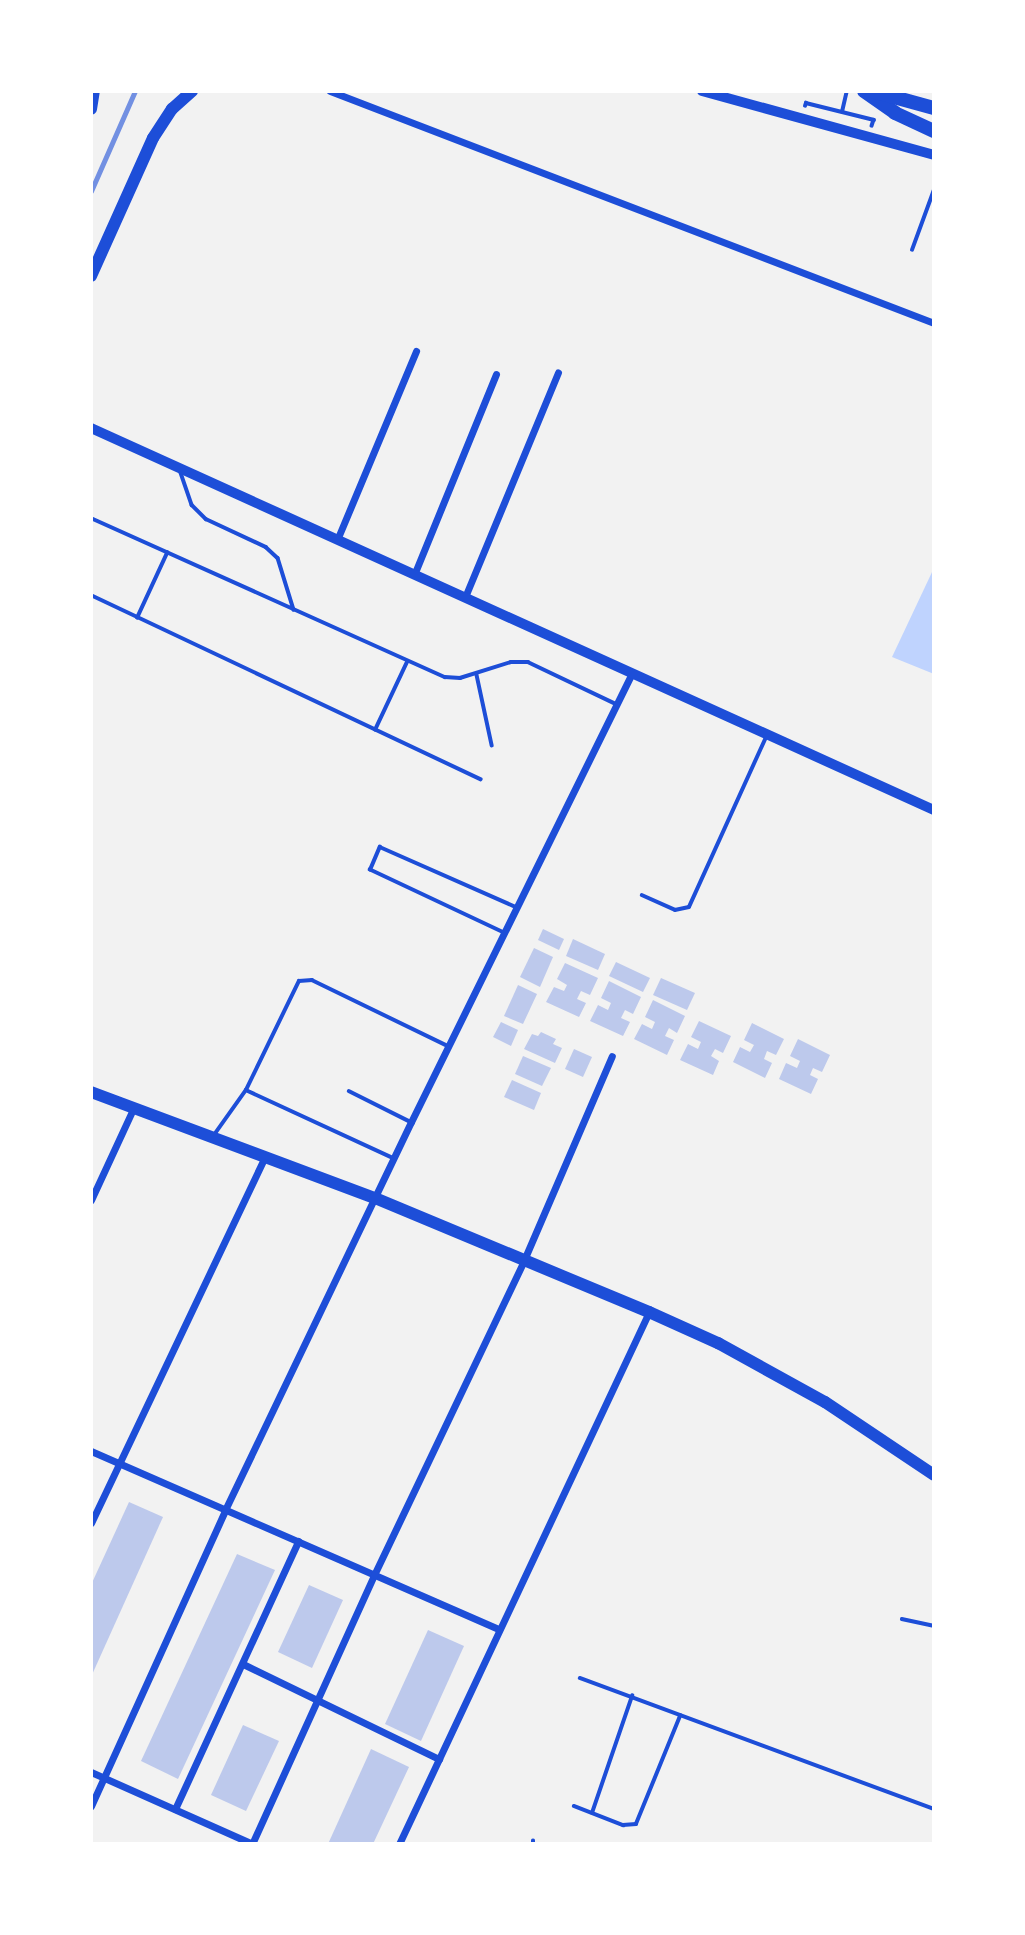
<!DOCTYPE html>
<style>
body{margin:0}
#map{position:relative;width:1025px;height:1935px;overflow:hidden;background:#f2f2f2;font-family:"Open Sans",sans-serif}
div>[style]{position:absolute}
.water>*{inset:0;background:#bfd3fe}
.building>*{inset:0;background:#bdc9ec}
.path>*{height:3.5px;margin:-1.75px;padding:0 1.75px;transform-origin:1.75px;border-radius:1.75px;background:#1d4ed8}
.service>*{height:3.5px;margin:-1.75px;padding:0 1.75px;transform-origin:1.75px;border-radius:1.75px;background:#1d4ed8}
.minor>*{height:7px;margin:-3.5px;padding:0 3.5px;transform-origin:3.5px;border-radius:3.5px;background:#1d4ed8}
.tertiary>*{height:10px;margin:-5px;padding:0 5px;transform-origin:5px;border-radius:5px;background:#1d4ed8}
.secondary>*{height:10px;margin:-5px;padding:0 5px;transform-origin:5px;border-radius:5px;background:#1d4ed8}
.primary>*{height:12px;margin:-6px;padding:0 6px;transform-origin:6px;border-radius:6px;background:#1d4ed8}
.motorway>*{height:14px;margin:-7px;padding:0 7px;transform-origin:7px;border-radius:7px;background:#1d4ed8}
.rail>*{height:5px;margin:-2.5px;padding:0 2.5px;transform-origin:2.5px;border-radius:2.5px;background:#7290e2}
span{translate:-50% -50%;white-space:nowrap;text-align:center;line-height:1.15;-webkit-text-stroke:5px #fff;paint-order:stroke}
.frame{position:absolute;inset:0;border:93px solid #fff;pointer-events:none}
</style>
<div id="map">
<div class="water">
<div style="clip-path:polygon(933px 570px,934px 570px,934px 674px,892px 657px)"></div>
</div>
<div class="building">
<div style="clip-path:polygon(543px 929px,564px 939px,559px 950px,538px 940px)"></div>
<div style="clip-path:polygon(573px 939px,605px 954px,598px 970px,566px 956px)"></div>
<div style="clip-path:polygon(534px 948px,553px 957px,540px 987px,520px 977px)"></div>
<div style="clip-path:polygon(616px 962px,650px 978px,643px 992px,609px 976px)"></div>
<div style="clip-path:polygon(565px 963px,598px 978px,590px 995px,581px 991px,577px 999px,586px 1003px,579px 1017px,546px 1002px,554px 987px,564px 991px,567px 985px,557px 979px)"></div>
<div style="clip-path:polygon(661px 978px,695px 993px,687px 1010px,653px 995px)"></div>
<div style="clip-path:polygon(609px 981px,641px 997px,633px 1014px,625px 1010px,621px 1018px,630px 1022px,623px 1036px,590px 1021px,598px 1005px,608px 1010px,611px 1003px,601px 998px)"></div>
<div style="clip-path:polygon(518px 985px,537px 994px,523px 1024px,504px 1016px)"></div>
<div style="clip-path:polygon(653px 1000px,685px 1016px,677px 1033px,669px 1028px,665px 1036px,674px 1040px,667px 1055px,634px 1039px,642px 1024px,652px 1029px,655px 1022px,645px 1017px)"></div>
<div style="clip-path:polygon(699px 1021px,731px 1036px,723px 1053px,715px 1049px,711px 1056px,719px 1061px,713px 1075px,680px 1060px,688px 1044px,698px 1049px,701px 1042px,691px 1037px)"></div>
<div style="clip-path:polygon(501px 1022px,518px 1030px,511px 1046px,493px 1037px)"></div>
<div style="clip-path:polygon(752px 1023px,784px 1039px,776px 1055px,767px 1051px,764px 1059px,772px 1063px,765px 1078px,733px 1062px,740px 1047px,750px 1052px,754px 1045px,744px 1040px)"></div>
<div style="clip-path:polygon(541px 1032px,556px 1039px,553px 1044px,562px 1048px,555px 1063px,524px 1049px,532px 1034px,538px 1036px)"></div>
<div style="clip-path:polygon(798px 1039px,830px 1055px,822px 1072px,813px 1068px,810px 1075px,818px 1079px,811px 1094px,779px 1079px,786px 1063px,797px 1068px,800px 1061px,790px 1056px)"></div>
<div style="clip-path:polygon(574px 1049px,592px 1057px,583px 1077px,565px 1069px)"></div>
<div style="clip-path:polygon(523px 1056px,551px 1068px,542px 1086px,515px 1074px)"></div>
<div style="clip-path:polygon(512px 1080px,541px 1093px,534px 1110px,504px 1097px)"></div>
<div style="clip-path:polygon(129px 1502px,163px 1517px,91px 1677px,91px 1585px)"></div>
<div style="clip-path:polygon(237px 1554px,275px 1570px,178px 1779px,141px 1761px)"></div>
<div style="clip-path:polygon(309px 1585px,343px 1600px,312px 1668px,278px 1652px)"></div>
<div style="clip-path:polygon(428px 1630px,464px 1646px,421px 1741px,385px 1724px)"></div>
<div style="clip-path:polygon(243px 1725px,279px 1741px,246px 1811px,211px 1795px)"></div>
<div style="clip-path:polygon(371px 1749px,409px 1767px,373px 1844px,328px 1844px)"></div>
</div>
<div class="path">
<div style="left:805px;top:106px;width:3px;rotate:-72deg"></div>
<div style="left:806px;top:103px;width:70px;rotate:14deg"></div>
<div style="left:874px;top:120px;width:6px;rotate:108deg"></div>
<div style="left:842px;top:112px;width:22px;rotate:-77deg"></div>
</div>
<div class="service">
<div style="left:912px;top:250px;width:64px;rotate:-69.9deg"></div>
<div style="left:180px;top:470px;width:37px;rotate:71deg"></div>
<div style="left:192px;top:505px;width:20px;rotate:45deg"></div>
<div style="left:206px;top:519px;width:66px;rotate:25deg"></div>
<div style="left:266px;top:547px;width:16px;rotate:43deg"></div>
<div style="left:278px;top:558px;width:54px;rotate:72.9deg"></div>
<div style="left:91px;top:518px;width:388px;rotate:24.2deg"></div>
<div style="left:445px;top:677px;width:15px;rotate:4deg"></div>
<div style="left:460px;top:678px;width:53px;rotate:-17.4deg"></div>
<div style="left:511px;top:662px;width:17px"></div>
<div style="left:528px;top:662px;width:98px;rotate:25.5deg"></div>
<div style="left:91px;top:595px;width:431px;rotate:25.3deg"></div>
<div style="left:137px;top:618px;width:72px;rotate:-65.2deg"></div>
<div style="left:477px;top:675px;width:72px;rotate:77.9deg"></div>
<div style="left:375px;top:730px;width:75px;rotate:-64.8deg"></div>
<div style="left:642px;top:895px;width:36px;rotate:24deg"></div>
<div style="left:675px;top:910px;width:14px;rotate:-12deg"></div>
<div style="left:689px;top:907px;width:187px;rotate:-65.6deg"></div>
<div style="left:504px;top:933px;width:148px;rotate:-154.8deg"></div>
<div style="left:370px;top:870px;width:25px;rotate:-67deg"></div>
<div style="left:380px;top:847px;width:149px;rotate:23.8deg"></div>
<div style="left:246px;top:1090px;width:162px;rotate:24.8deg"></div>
<div style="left:349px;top:1091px;width:69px;rotate:26.6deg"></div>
<div style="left:214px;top:1135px;width:55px;rotate:-54.6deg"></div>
<div style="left:246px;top:1090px;width:121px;rotate:-64.1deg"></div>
<div style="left:299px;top:981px;width:13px;rotate:-4deg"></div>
<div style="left:312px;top:980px;width:151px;rotate:25.9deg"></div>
<div style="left:902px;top:1619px;width:33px;rotate:12deg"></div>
<div style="left:580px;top:1678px;width:377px;rotate:20.3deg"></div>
<div style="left:574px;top:1806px;width:53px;rotate:21.2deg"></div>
<div style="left:623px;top:1825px;width:13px;rotate:-4deg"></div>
<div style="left:636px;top:1824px;width:117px;rotate:-67.8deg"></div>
<div style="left:592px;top:1813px;width:124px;rotate:-71.1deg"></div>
<div style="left:533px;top:1844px;width:3px;rotate:-90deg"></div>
</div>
<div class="minor">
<div style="left:330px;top:91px;width:647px;rotate:21.01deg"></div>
<div style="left:337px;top:540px;width:205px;rotate:-67.3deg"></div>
<div style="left:414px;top:575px;width:217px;rotate:-67.8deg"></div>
<div style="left:465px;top:597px;width:243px;rotate:-67.5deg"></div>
<div style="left:91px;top:1200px;width:102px;rotate:-65.2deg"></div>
<div style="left:91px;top:1451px;width:444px;rotate:23.6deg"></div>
<div style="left:91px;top:1523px;width:406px;rotate:-64.6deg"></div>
<div style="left:243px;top:1664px;width:218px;rotate:25.9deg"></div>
<div style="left:91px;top:1772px;width:177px;rotate:24deg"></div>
<div style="left:91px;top:1806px;width:325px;rotate:-65.6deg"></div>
<div style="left:225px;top:1510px;width:430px;rotate:-64.4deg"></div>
<div style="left:411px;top:1122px;width:500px;rotate:-63.79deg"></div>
<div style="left:175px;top:1809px;width:295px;rotate:-65.3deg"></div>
<div style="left:252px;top:1844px;width:295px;rotate:-65.6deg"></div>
<div style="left:374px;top:1575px;width:349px;rotate:-64.5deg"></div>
<div style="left:524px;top:1260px;width:222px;rotate:-66.7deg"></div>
<div style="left:399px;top:1844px;width:588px;rotate:-64.83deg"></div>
</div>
<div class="tertiary">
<div style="left:91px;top:428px;width:926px;rotate:24.38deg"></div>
</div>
<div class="secondary">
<div style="left:702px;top:91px;width:241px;rotate:15.4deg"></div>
</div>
<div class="primary">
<div style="left:91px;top:109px;width:18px;rotate:-81deg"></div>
<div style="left:91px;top:276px;width:151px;rotate:-65.8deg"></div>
<div style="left:153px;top:138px;width:35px;rotate:-57deg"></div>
<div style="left:172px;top:109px;width:27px;rotate:-42deg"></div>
<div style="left:91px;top:1092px;width:303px;rotate:20.5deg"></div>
<div style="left:375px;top:1198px;width:297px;rotate:22.6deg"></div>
<div style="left:649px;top:1312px;width:76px;rotate:24.2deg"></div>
<div style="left:718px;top:1343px;width:122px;rotate:28.9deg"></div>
<div style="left:825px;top:1402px;width:131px;rotate:33.8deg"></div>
</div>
<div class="motorway">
<div style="left:864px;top:91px;width:38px;rotate:35deg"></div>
<div style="left:895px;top:113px;width:43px;rotate:24.8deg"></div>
<div style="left:872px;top:91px;width:64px;rotate:15.3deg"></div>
</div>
<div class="rail">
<div style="left:91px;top:191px;width:109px;rotate:-66.3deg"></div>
</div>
<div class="frame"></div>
</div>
